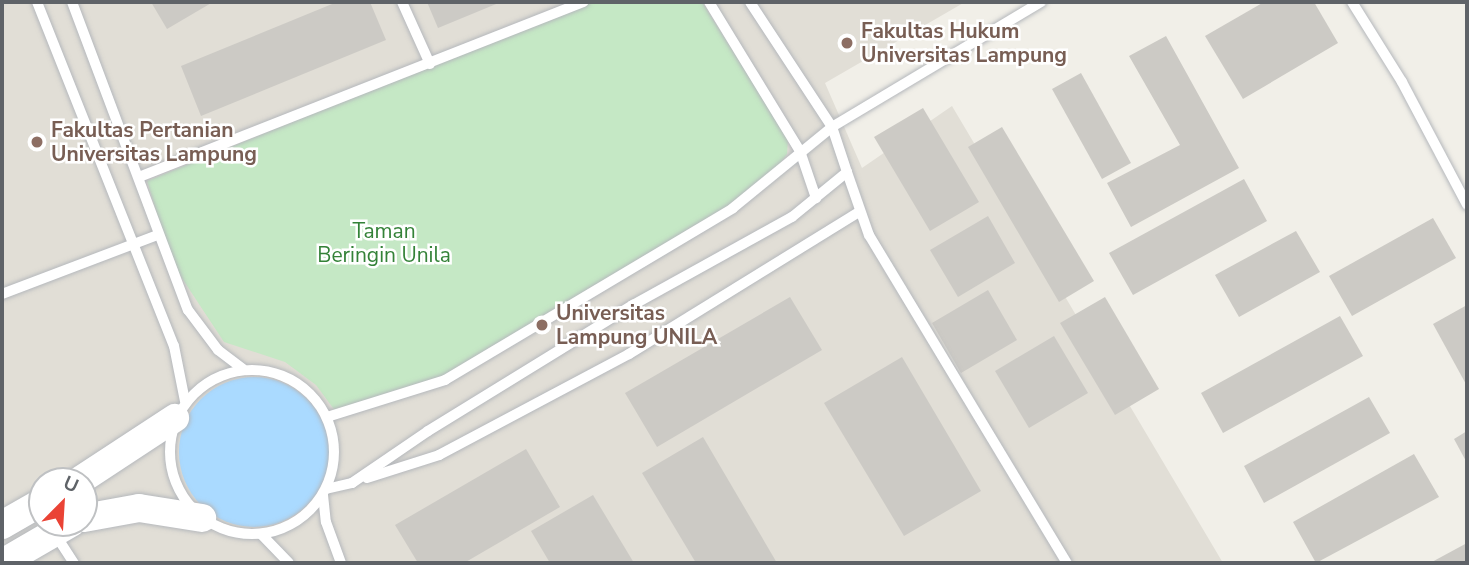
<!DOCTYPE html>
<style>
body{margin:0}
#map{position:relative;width:1469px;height:565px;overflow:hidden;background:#f1efe8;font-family:"Nunito Sans",sans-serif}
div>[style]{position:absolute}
.education>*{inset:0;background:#e1ded6}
.green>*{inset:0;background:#c5e8c5}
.water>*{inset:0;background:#aadaff}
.round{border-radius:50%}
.building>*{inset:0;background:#cccac5}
.roads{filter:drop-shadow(0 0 2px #b5b8bc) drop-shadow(0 0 2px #b5b8bc)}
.service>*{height:10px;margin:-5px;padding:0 5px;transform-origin:5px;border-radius:5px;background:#fff}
.service>.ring{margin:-5px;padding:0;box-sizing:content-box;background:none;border:10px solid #fff;border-radius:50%}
.tertiary>*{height:28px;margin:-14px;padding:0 14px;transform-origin:14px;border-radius:14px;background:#fff}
.dots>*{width:19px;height:19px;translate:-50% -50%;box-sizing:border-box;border:4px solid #fff;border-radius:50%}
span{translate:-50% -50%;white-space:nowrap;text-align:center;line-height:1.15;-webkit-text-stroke:5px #fff;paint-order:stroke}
.education-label{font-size:21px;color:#785e54;font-weight:700}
.left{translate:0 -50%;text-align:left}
.park-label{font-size:21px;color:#348238}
.frame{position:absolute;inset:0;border:4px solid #5f6368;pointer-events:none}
.north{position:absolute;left:28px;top:467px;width:70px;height:70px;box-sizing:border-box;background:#fff;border:2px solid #bfc1c3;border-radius:50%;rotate:24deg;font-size:19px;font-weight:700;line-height:28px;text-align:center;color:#5f6368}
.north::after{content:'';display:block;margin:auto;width:24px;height:32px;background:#ea4335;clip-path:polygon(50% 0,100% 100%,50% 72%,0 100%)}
</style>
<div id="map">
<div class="education">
<div style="clip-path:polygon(evenodd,2px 2px,965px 2px,825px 83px,862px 168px,952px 106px,1223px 563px,2px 563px,2px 2px,42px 481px,84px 481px,84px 523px,42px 523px,42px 481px)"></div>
</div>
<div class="green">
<div style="clip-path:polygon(588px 2px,702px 2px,788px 139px,787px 154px,777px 168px,731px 208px,446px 377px,336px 412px,316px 385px,285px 362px,224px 342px,172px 263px,147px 181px)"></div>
</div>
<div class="water">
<div class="round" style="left:179px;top:377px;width:150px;height:150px"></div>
</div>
<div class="building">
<div style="clip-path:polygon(151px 2px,213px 2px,167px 29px)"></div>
<div style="clip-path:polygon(337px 2px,370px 2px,386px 40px,201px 116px,181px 66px)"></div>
<div style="clip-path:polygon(427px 2px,501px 2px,438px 28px)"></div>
<div style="clip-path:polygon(1264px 2px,1314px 2px,1338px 43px,1243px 99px,1205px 36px)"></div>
<div style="clip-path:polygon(1166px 36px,1239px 168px,1131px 227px,1107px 183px,1180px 145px,1129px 56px)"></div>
<div style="clip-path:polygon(1081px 73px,1131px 163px,1102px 179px,1052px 89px)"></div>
<div style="clip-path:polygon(923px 108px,979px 202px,930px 231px,874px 137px)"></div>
<div style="clip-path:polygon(1002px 127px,1094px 281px,1059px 302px,968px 147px)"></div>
<div style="clip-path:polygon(1244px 179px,1267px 221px,1133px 295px,1109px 253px)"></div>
<div style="clip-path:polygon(988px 216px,1015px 263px,958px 297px,930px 250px)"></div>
<div style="clip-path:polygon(1433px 218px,1456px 258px,1352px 316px,1329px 276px)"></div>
<div style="clip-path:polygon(1296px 231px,1320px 272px,1239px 317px,1215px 275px)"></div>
<div style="clip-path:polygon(988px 290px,1017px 340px,961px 373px,932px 323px)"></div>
<div style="clip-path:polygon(790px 297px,822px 350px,657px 447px,625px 393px)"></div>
<div style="clip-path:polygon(1105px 297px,1159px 389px,1115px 415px,1060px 323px)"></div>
<div style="clip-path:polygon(1467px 305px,1467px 386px,1433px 324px)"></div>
<div style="clip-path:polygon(1340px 316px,1363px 356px,1223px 433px,1201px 393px)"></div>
<div style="clip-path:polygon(1054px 336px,1088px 393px,1029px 428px,995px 371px)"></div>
<div style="clip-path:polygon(902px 357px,981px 491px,904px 536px,824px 403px)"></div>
<div style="clip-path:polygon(1369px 397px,1390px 433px,1264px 503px,1244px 466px)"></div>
<div style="clip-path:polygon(1467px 431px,1467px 463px,1454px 439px)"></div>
<div style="clip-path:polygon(703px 437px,777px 563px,696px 563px,642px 473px)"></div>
<div style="clip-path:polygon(526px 449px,560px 507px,464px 563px,418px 563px,395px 525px)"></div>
<div style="clip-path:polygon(1414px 454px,1439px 497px,1316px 563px,1293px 522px)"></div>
<div style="clip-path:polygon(593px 495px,634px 563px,550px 563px,531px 531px)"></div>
<div style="clip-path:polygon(1467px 543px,1467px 563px,1430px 563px)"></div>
</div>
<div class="roads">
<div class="service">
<div style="left:37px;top:2px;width:370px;rotate:68.3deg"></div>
<div style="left:174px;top:346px;width:56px;rotate:78.7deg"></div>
<div style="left:72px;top:2px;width:329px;rotate:69.4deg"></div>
<div style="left:188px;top:310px;width:50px;rotate:53.1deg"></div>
<div style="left:218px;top:350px;width:31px;rotate:37deg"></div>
<div style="left:402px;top:2px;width:68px;rotate:65.7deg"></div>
<div style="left:709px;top:2px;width:175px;rotate:58.6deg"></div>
<div style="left:800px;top:151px;width:50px;rotate:71.2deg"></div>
<div style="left:1352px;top:2px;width:94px;rotate:58deg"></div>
<div style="left:1402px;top:82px;width:139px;rotate:62.1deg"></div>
<div style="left:847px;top:172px;width:67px;rotate:70.8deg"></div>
<div style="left:869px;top:235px;width:383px;rotate:58.9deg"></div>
<div style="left:139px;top:177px;width:478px;rotate:-21.5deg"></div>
<div style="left:2px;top:294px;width:166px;rotate:-20.8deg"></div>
<div class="ring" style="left:170px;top:370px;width:154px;height:154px"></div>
<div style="left:327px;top:417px;width:124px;rotate:-17.4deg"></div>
<div style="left:445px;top:380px;width:335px;rotate:-30.8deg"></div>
<div style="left:733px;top:208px;width:128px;rotate:-39.3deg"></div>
<div style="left:832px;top:127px;width:244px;rotate:-30.9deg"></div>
<div style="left:367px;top:478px;width:76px;rotate:-17.7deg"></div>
<div style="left:439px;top:455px;width:215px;rotate:-28deg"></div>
<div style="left:629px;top:354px;width:270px;rotate:-31.7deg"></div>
<div style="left:326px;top:489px;width:27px;rotate:-13deg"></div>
<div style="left:352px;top:483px;width:92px;rotate:-34.4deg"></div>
<div style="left:428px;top:431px;width:241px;rotate:-31.6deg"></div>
<div style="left:633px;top:305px;width:182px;rotate:-29deg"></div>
<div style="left:792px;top:217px;width:71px;rotate:-39.3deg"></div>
<div style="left:847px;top:172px;width:47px;rotate:-108.4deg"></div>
<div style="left:832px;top:127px;width:149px;rotate:-123.3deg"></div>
<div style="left:323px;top:495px;width:27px;rotate:84deg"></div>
<div style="left:326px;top:522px;width:44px;rotate:69.9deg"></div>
<div style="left:55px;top:534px;width:35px;rotate:57deg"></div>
<div style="left:261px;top:534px;width:40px;rotate:46deg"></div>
</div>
<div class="tertiary">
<div style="left:79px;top:481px;width:115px;rotate:-33.3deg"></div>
<div style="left:84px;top:518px;width:56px;rotate:-10.3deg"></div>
<div style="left:139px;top:508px;width:64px;rotate:9deg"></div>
<div style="left:2px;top:525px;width:46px;rotate:-29.9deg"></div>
<div style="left:2px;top:563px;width:80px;rotate:-30.1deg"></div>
</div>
</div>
<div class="dots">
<div style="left:847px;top:43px;background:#8d6e63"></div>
<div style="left:37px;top:142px;background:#8d6e63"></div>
<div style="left:542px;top:325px;background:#8d6e63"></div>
</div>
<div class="education-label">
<span class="left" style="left:861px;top:43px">Fakultas Hukum<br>Universitas Lampung</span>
<span class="left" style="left:51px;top:142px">Fakultas Pertanian<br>Universitas Lampung</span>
<span class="left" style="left:556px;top:325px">Universitas<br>Lampung UNILA</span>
</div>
<div class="park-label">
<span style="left:384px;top:243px">Taman<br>Beringin Unila</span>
</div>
<div class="frame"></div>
<div class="north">U</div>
</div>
